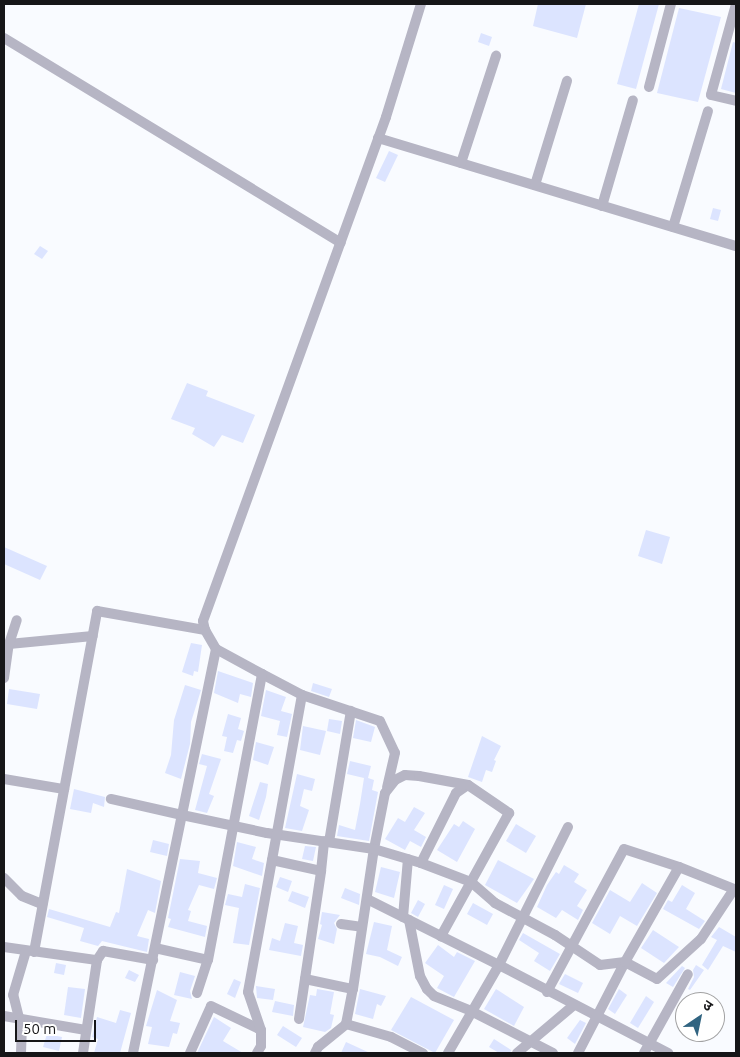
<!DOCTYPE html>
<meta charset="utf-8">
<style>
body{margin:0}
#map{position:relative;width:740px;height:1057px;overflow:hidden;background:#f9fbff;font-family:Ubuntu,"Noto Sans Devanagari",sans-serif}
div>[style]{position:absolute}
.building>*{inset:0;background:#dce4ff}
.street>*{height:10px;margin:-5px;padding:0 5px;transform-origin:5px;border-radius:5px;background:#b6b5c4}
span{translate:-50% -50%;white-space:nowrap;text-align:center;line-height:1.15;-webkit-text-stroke:4.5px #fff;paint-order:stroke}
.frame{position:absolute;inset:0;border:5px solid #161618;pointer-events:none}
.north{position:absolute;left:675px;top:992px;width:50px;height:50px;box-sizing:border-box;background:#fff;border:1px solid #a2a2a3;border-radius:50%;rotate:34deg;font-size:14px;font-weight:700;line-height:20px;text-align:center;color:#161618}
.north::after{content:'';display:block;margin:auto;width:18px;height:22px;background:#316481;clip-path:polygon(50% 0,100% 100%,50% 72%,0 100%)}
.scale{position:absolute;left:15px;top:1020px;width:81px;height:22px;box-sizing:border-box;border:2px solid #161618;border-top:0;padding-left:6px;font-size:15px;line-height:18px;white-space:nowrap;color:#161618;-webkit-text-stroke:4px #fff;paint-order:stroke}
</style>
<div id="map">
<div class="building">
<div style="clip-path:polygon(538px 4px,586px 4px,577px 38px,533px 26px)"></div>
<div style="clip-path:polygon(639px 4px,659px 4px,636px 89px,617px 84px)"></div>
<div style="clip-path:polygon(679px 8px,721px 17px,698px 102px,657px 93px)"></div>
<div style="clip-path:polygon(481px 33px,492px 37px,489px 46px,478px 42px)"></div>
<div style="clip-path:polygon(733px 42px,736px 43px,736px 93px,721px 89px)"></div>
<div style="clip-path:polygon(389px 151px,398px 155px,385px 182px,376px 178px)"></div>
<div style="clip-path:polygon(713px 208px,721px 210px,718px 221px,710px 219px)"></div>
<div style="clip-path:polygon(40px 246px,48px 251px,42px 259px,34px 254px)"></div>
<div style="clip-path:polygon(187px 383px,208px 391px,206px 396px,255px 415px,243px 443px,222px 435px,214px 447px,192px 434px,195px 428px,171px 419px)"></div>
<div style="clip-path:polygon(646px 530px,670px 537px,662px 564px,638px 556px)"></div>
<div style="clip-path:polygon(4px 547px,47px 566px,40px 580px,4px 564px)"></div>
<div style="clip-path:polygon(191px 643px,202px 645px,198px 672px,194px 671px,193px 676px,182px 672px)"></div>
<div style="clip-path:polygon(218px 671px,253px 683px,251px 697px,240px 694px,238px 703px,214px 693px)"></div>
<div style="clip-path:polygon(313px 683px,332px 689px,329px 697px,311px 691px)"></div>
<div style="clip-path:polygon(185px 685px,201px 690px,191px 722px,190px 744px,181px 779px,165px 773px,171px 755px,174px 720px)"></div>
<div style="clip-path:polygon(9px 689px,40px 694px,37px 709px,7px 704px)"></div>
<div style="clip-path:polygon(266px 690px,286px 697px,281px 711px,292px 714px,287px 737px,277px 735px,280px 721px,261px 716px)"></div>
<div style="clip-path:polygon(228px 714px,241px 718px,238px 729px,244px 731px,241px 741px,237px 740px,233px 753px,224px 751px,227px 737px,222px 736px)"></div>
<div style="clip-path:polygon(329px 719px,342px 721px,340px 734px,327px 731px)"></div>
<div style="clip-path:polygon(356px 720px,375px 727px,371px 742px,353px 738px)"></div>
<div style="clip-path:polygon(303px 726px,326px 731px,320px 755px,300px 750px)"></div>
<div style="clip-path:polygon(482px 736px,501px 746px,494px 760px,496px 761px,492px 772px,486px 770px,482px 782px,468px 777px)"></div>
<div style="clip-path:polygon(256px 742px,274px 747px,268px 765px,253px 760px)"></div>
<div style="clip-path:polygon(202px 754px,221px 759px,209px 794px,214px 796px,207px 813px,195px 810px,207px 766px,199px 764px)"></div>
<div style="clip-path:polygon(350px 761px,371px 766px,368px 778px,374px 780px,372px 790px,378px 792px,369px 841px,337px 836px,339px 825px,355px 830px,360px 804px,364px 778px,347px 774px)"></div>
<div style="clip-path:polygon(297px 774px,315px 779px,312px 791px,304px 789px,300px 806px,309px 810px,302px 831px,285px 828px)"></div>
<div style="clip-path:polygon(260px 782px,268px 784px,266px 797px,259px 820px,249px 816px)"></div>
<div style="clip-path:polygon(74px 789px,105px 797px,104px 807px,93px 803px,91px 813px,70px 809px)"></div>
<div style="clip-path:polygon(414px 807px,425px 813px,414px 830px,426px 837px,421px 847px,410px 841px,405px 850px,385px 839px,398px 818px,405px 822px)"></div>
<div style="clip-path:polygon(463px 821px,475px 829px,457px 862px,437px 850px,454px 824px,459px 827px)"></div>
<div style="clip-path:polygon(516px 824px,536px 836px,526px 853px,506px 841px)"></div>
<div style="clip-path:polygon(153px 840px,169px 844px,167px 856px,150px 852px)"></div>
<div style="clip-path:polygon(237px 842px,256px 847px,252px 859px,264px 863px,262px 876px,233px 866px)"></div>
<div style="clip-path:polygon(305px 846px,316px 847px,313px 861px,302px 859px)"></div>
<div style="clip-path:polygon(180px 859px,200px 861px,198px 873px,217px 878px,214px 889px,199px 885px,188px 910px,191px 911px,188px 921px,207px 926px,205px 937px,168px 927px,171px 919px,168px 918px)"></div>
<div style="clip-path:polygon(498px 860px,534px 879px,517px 903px,485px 885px)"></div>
<div style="clip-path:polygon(564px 865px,579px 874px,574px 882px,587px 890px,577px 906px,583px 910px,578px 920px,562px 910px,556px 918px,537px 907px,547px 885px,556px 872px,559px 874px)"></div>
<div style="clip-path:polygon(381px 867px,400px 872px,394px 898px,375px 892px)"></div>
<div style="clip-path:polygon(127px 869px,161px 881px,155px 913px,148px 910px,137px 936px,149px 939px,147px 952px,102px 941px,98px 946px,80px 941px,84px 928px,47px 917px,49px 909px,110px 927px,116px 912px,119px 913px)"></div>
<div style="clip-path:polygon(280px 877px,292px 881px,288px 892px,276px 887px)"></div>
<div style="clip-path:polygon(642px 883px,657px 893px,637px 926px,620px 916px,610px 934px,592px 923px,610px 890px,630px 902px)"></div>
<div style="clip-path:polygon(245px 884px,260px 888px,249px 945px,233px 943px,239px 908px,225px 905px,228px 894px,242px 897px)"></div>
<div style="clip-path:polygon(444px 885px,453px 889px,444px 909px,435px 905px)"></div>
<div style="clip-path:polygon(682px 885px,695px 893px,686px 909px,705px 921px,699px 929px,663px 909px,668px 900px,672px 902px)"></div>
<div style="clip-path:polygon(345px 888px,360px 894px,359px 905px,341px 898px)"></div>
<div style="clip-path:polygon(292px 891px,309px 897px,305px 908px,288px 901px)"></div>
<div style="clip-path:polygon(418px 900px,425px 904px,418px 917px,411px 913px)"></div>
<div style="clip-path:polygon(473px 903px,493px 914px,487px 925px,467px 914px)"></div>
<div style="clip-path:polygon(322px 912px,340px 915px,334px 923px,337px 929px,334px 944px,318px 939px,322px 925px,320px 924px)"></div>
<div style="clip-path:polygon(374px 922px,392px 926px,387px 950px,402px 957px,398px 966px,380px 957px,366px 954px)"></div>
<div style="clip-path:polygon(285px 923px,298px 926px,294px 943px,303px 945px,301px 956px,269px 950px,272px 938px,280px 941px)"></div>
<div style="clip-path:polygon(719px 927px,736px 937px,736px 952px,723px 946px,708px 970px,702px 965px,717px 940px,711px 937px)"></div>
<div style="clip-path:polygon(653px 930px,679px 947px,664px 963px,641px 948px)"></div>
<div style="clip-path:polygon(523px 933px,560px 954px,550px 971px,534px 961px,539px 953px,519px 940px)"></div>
<div style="clip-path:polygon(438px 945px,454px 957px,457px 952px,475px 961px,454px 997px,437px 988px,444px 976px,425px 963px)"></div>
<div style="clip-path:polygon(56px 963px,66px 965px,64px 975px,54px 973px)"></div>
<div style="clip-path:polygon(696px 965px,704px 970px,690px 990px,688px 989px,694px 977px,693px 970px)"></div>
<div style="clip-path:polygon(682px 966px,685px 968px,673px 987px,666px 983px)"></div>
<div style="clip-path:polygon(129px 970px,139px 975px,135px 982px,125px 978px)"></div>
<div style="clip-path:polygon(180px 972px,195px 976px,190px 991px,192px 999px,174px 995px)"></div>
<div style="clip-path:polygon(565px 974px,583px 983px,578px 993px,559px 984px)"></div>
<div style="clip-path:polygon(234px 979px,241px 982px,235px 998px,227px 994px)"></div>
<div style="clip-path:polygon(256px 986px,275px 989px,273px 1000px,257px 998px)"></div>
<div style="clip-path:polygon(68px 987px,85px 989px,81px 1018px,64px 1015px)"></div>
<div style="clip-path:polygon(317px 989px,334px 992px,330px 1014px,334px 1015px,331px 1028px,325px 1032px,303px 1027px,310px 995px,316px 996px)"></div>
<div style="clip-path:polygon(360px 989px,386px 996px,381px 1006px,377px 1004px,373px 1019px,355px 1014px)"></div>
<div style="clip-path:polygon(496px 989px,524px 1007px,514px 1026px,484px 1009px)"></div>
<div style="clip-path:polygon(619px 989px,627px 995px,615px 1014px,608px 1009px)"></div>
<div style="clip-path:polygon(157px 990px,177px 1000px,170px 1021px,180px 1023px,177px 1034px,173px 1033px,169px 1047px,148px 1044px,152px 1027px,146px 1026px)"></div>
<div style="clip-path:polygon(646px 996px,654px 1002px,638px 1028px,630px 1023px)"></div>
<div style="clip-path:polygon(411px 997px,454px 1020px,435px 1053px,391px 1030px)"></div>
<div style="clip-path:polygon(275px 1001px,294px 1005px,293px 1016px,272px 1012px)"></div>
<div style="clip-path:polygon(120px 1010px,131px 1013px,120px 1053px,94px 1053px,98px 1039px,92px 1037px,97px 1017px,116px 1023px)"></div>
<div style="clip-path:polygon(214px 1017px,231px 1028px,223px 1041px,243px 1053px,197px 1053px)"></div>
<div style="clip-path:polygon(580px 1020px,586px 1023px,575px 1044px,567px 1038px)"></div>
<div style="clip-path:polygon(283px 1026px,302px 1038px,296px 1047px,277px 1035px)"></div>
<div style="clip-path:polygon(47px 1034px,62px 1037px,59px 1051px,43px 1047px)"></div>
<div style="clip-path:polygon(494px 1039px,511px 1050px,510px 1053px,499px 1053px,489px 1047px)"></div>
<div style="clip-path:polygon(346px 1042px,370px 1053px,341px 1053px)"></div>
</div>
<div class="street">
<div style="left:736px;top:4px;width:94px;rotate:105.4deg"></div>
<div style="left:711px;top:95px;width:26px;rotate:13deg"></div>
<div style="left:4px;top:38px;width:394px;rotate:31.3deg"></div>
<div style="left:649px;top:87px;width:86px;rotate:-75.2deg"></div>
<div style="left:378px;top:138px;width:374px;rotate:16.8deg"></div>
<div style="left:461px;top:163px;width:113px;rotate:-71.9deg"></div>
<div style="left:535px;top:185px;width:109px;rotate:-72.9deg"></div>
<div style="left:602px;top:206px;width:110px;rotate:-73.7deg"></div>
<div style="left:673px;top:227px;width:121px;rotate:-73.2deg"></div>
<div style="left:205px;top:630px;width:9px;rotate:-103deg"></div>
<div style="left:203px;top:621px;width:536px;rotate:-70.04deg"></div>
<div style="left:386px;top:117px;width:118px;rotate:-72.8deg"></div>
<div style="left:9px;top:644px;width:84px;rotate:-5.4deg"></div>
<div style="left:262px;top:674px;width:45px;rotate:27.7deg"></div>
<div style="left:302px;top:695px;width:82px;rotate:18.4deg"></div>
<div style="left:380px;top:721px;width:35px;rotate:65deg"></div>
<div style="left:395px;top:753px;width:35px;rotate:103deg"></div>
<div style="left:4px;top:678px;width:34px;rotate:-82deg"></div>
<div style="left:9px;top:644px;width:25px;rotate:-72deg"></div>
<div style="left:4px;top:779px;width:61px;rotate:9.5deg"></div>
<div style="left:568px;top:827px;width:154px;rotate:116.6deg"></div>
<div style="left:499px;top:965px;width:191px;rotate:27.5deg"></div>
<div style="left:329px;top:842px;width:133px;rotate:-80.5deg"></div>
<div style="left:272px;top:860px;width:50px;rotate:12.7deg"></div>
<div style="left:321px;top:871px;width:30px;rotate:-84deg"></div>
<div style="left:421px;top:863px;width:78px;rotate:-63.4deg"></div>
<div style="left:456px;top:793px;width:14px;rotate:-34deg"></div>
<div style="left:468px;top:785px;width:50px;rotate:34.3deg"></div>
<div style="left:509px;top:813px;width:141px;rotate:118.9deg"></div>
<div style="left:4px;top:878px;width:25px;rotate:45deg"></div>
<div style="left:22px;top:896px;width:22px;rotate:22deg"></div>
<div style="left:367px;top:899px;width:148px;rotate:26.6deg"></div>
<div style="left:499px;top:965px;width:102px;rotate:120.1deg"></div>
<div style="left:403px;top:917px;width:58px;rotate:-85.1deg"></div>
<div style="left:409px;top:920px;width:57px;rotate:78.9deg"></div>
<div style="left:420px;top:976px;width:15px;rotate:62deg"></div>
<div style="left:427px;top:989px;width:10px;rotate:45deg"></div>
<div style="left:434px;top:996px;width:40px;rotate:22deg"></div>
<div style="left:471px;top:1011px;width:92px;rotate:27.1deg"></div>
<div style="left:341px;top:924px;width:21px;rotate:8deg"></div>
<div style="left:4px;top:947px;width:94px;rotate:8deg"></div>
<div style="left:97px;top:960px;width:11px;rotate:-56deg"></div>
<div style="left:103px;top:951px;width:51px;rotate:10.2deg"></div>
<div style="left:155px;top:948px;width:54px;rotate:12.8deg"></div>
<div style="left:208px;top:960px;width:291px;rotate:-79.3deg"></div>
<div style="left:262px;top:674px;width:52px;rotate:-151.5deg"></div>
<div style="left:34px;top:952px;width:347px;rotate:-79.5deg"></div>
<div style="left:97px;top:611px;width:110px;rotate:10deg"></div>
<div style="left:205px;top:630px;width:22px;rotate:60deg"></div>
<div style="left:216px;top:649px;width:169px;rotate:101.6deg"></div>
<div style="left:182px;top:815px;width:73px;rotate:-167.3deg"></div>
<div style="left:305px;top:979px;width:49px;rotate:11.8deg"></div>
<div style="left:353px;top:989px;width:142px;rotate:-81.5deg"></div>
<div style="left:374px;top:849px;width:57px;rotate:-78.9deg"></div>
<div style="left:385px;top:793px;width:16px;rotate:-52deg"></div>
<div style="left:395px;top:780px;width:11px;rotate:-27deg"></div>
<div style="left:405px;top:775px;width:14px;rotate:4deg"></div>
<div style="left:419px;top:776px;width:50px;rotate:10.4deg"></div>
<div style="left:547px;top:992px;width:162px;rotate:-61.7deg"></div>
<div style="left:624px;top:849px;width:58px;rotate:18.1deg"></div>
<div style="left:679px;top:867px;width:59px;rotate:21.8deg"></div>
<div style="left:197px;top:993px;width:35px;rotate:-72deg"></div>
<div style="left:4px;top:1016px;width:83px;rotate:9.7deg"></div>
<div style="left:299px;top:1019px;width:150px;rotate:-81.5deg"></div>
<div style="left:346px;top:1024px;width:47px;rotate:16.1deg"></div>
<div style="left:391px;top:1037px;width:36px;rotate:27deg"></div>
<div style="left:21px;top:1053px;width:23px;rotate:-88deg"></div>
<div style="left:22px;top:1030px;width:36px;rotate:-104deg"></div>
<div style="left:13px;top:995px;width:46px;rotate:-73.5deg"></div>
<div style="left:83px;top:1053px;width:94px;rotate:-81.4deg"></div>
<div style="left:133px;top:1053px;width:243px;rotate:-78.4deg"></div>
<div style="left:182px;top:815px;width:87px;rotate:12deg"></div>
<div style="left:267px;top:833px;width:108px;rotate:8.5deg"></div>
<div style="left:374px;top:849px;width:49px;rotate:16.6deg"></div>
<div style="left:421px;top:863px;width:53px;rotate:20.8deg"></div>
<div style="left:471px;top:882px;width:32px;rotate:41deg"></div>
<div style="left:495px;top:903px;width:68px;rotate:28.1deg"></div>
<div style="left:555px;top:935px;width:54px;rotate:33.7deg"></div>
<div style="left:600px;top:965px;width:25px;rotate:-7deg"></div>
<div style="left:625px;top:962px;width:36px;rotate:28deg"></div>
<div style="left:657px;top:979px;width:59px;rotate:-42.3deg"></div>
<div style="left:701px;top:939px;width:60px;rotate:-56.6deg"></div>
<div style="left:734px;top:889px;width:2px;rotate:27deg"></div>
<div style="left:190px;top:1053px;width:51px;rotate:-65.9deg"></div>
<div style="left:211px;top:1006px;width:55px;rotate:25.6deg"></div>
<div style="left:257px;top:1053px;width:8px;rotate:-60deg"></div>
<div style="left:261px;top:1046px;width:16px;rotate:-90deg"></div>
<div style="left:261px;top:1030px;width:40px;rotate:-108.9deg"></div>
<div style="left:248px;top:992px;width:302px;rotate:-79.7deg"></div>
<div style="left:315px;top:1053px;width:7px;rotate:-63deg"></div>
<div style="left:318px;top:1047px;width:36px;rotate:-39deg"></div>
<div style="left:346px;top:1024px;width:36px;rotate:-79deg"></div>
<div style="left:517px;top:1053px;width:75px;rotate:-40.1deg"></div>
<div style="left:578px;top:1053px;width:102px;rotate:-62.7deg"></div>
<div style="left:625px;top:962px;width:109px;rotate:-60.4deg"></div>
<div style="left:644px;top:1053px;width:90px;rotate:-60.9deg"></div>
</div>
<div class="frame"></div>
<div class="north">उ</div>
<div class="scale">50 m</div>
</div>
